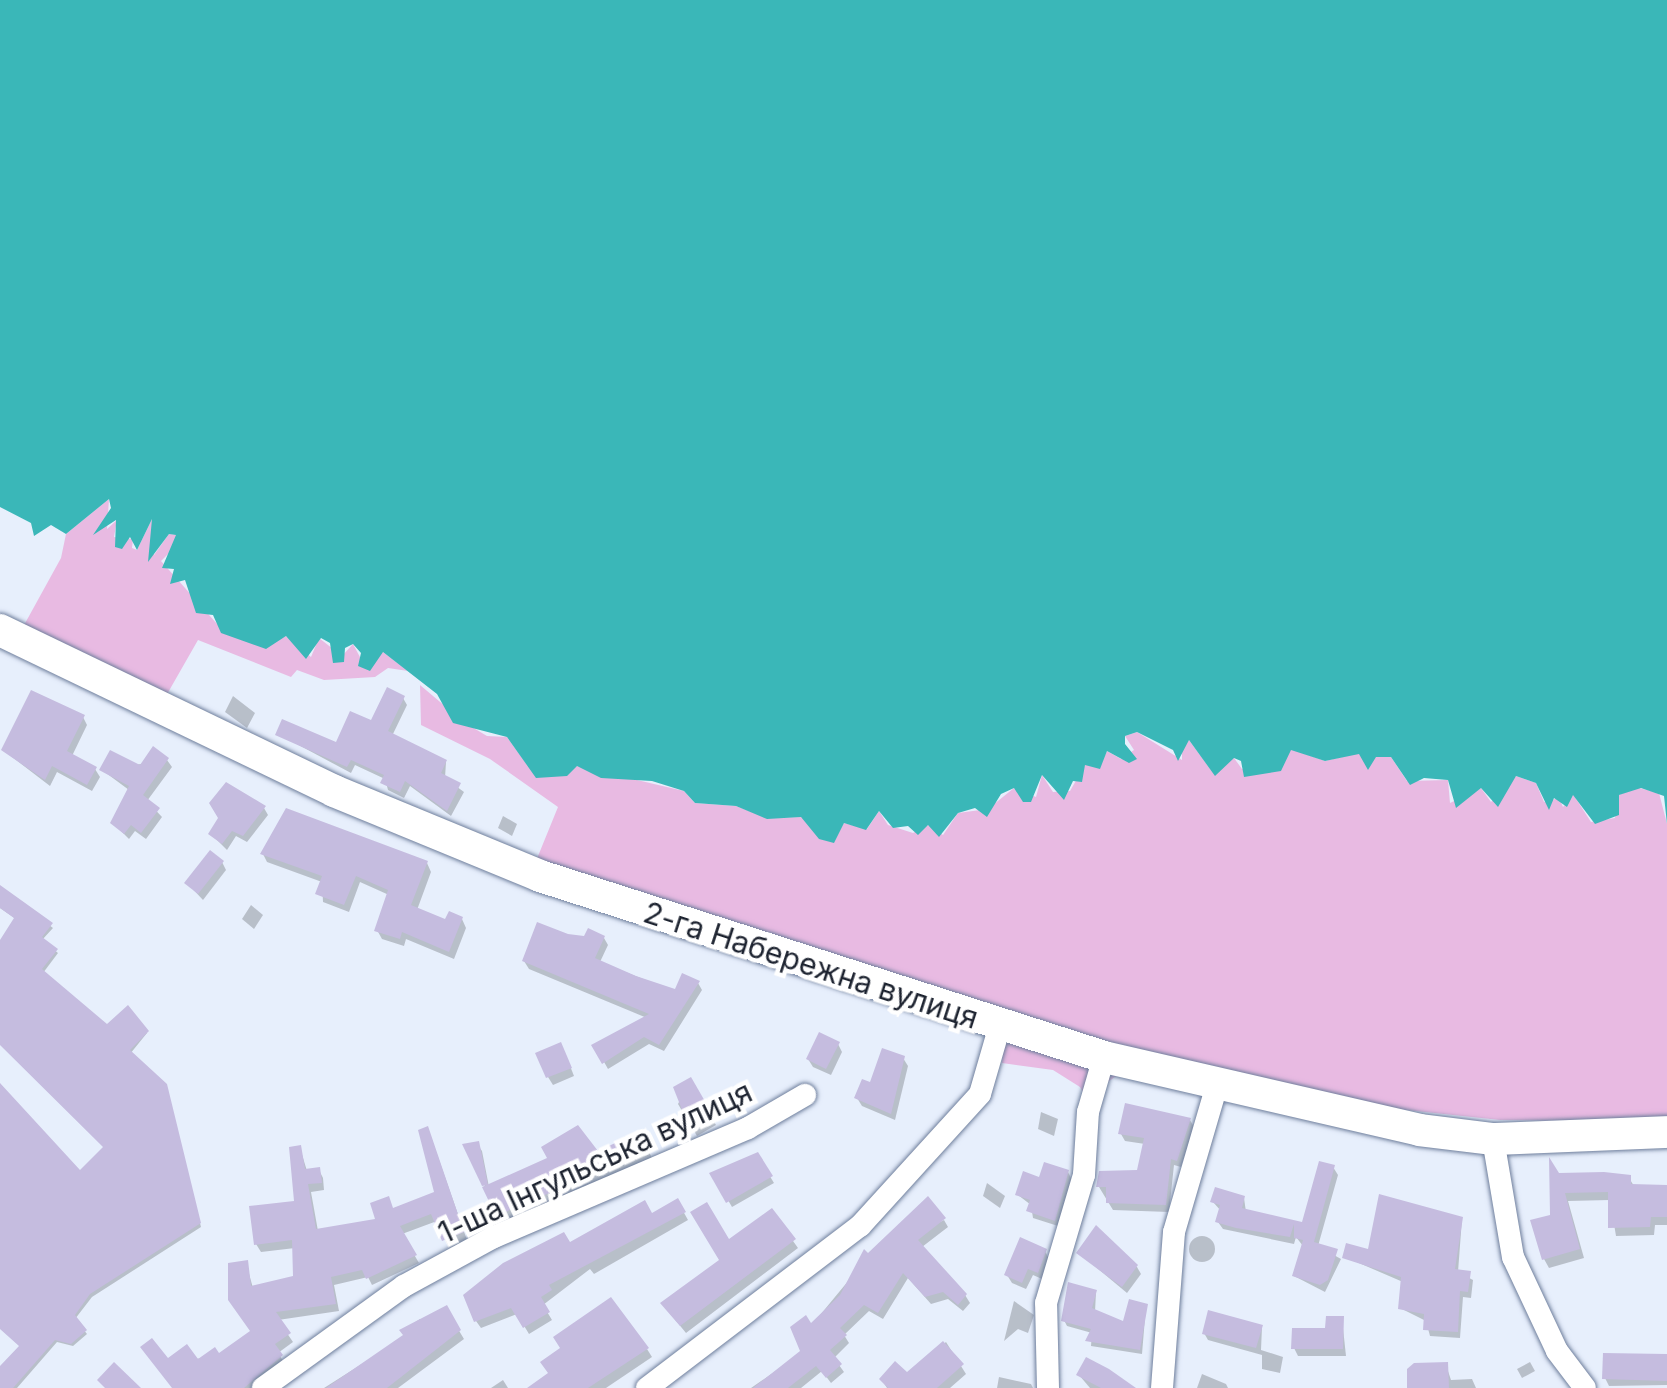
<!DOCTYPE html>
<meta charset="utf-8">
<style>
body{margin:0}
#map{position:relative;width:1667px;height:1388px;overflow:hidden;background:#e7effc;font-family:Inter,sans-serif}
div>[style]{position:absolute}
.green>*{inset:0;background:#e8bae2}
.water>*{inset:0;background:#3ab7b8}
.shadow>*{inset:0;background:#0003}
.round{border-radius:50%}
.building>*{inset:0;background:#c5bcdf}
.roads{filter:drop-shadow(0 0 2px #6e7e9c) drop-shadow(0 0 2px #6e7e9c)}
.street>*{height:22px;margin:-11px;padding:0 11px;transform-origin:11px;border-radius:11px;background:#fff}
.secondary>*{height:32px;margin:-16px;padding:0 16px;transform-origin:16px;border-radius:16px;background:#fff}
span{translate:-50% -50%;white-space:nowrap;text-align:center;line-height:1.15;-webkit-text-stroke:9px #fff;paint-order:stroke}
.street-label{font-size:30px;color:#1d2330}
</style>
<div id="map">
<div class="green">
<div style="clip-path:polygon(109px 499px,107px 529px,117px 520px,114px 537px,133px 539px,132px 548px,137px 550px,152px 519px,154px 555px,169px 534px,177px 535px,175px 547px,161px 561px,218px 625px,269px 644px,286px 636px,311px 657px,319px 638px,342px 656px,353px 644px,361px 659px,383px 652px,408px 671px,388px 668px,375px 677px,324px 680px,297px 670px,291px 677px,198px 640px,166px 696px,23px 627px,61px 558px,66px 534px)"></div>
<div style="clip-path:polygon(420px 685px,465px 723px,487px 736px,507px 737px,528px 766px,577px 766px,684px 791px,695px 803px,736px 806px,767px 818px,801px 817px,832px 839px,844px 823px,867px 829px,879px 811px,888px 825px,913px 833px,928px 825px,943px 835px,958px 813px,988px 809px,1014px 788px,1036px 797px,1042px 775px,1053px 792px,1070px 791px,1085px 765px,1101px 764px,1107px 751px,1121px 759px,1134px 750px,1125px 736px,1137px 732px,1182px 760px,1182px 742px,1189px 740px,1211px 770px,1234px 758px,1242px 769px,1274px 769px,1291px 749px,1325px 761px,1359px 753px,1391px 757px,1407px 781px,1448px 780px,1450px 803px,1481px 788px,1491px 802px,1516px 776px,1536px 783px,1544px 802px,1559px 798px,1563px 807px,1573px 794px,1591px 822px,1615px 818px,1619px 795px,1635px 787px,1659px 793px,1667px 824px,1667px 1122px,1500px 1120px,1350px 1104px,1108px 1046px,536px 861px,558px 807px,490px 759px,421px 725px)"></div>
<div style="clip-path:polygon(1003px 1042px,1122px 1072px,1102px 1086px,1095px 1113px,1080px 1087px,1053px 1070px,1002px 1063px)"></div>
</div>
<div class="water">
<div style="clip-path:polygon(0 0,1667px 0,1667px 824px,1664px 796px,1641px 788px,1619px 795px,1619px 815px,1595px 824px,1573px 795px,1567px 807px,1554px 798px,1549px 810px,1536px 783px,1516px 776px,1498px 807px,1481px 788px,1456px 808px,1448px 780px,1424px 778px,1410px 785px,1391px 757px,1376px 757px,1368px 770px,1359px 754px,1325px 761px,1291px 750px,1281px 771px,1244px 777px,1241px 761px,1234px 758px,1215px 776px,1189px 740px,1178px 761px,1173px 750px,1137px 732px,1125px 736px,1125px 744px,1137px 759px,1129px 763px,1107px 751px,1100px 769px,1085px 765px,1082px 782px,1073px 781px,1064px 800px,1042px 775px,1031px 802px,1023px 802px,1014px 788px,1001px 794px,987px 817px,975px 808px,958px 813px,939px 837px,928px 825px,918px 835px,908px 826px,893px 828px,879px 811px,866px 830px,844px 823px,834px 843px,819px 839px,801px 817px,767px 819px,736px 806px,695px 803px,684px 791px,652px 781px,601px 778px,577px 766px,567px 776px,536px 778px,507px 737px,453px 723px,437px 694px,383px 652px,370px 671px,358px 666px,361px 653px,353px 644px,345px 648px,344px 662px,333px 663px,330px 643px,321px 638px,306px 659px,286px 636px,266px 649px,221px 633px,213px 615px,196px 613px,185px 580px,170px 584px,174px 569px,162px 568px,176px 535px,169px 534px,148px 562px,152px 519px,137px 550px,130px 537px,122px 549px,115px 547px,116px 520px,93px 535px,111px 508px,109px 499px,66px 534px,51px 525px,34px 536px,31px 523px,0 507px)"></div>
</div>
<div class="shadow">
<div style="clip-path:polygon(233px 696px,255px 713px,247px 728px,225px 712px)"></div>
<div style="clip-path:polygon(403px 698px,407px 705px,392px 736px,446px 762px,445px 778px,464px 792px,451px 816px,410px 786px,404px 798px,388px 790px,385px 779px,355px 765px,351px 773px,278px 734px,337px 745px)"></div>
<div style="clip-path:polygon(83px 717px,87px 725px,72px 756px,95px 769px,100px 777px,92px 791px,57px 772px,50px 786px,3px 750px)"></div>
<div style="clip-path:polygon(167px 760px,172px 767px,147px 801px,162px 817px,146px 839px,135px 831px,129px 839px,113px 823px,129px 790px,102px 770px)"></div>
<div style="clip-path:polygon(264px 808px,268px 815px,247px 842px,236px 836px,227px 850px,211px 834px)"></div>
<div style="clip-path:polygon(503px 816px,517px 824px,512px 836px,498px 828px)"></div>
<div style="clip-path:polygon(263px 854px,427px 863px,431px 872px,417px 910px,447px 922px,462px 919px,466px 928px,454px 959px,406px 939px,404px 946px,382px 939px,377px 930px,389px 895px,360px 882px,349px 912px,323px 902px,322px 882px,267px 862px)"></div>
<div style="clip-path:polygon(222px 862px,226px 870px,203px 900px,187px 883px)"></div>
<div style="clip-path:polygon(0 888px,53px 928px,42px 940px,58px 953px,43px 973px,107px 1027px,147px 1033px,130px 1054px,167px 1090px,201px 1227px,92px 1297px,75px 1319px,87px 1334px,73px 1346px,57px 1342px,17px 1388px,0 1388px,0 1370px,21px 1347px,0 1328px,0 1087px,80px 1173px,105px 1148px,0 1044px,0 945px,16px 919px,0 908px)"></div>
<div style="clip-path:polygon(251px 905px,263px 915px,254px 929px,242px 919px)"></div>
<div style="clip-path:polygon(567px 937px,604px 938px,608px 945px,600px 962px,676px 992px,698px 983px,702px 990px,664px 1051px,649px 1044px,608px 1069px,595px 1046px,647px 1018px,529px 969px,524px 961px)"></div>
<div style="clip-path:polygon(838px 1044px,842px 1052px,831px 1075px,813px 1067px,808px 1059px)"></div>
<div style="clip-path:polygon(565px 1053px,574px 1076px,553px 1085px,548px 1077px)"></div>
<div style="clip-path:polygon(903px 1058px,908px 1066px,895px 1120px,862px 1106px,857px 1098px)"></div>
<div style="clip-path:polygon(690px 1080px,716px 1125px,697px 1136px,678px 1104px)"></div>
<div style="clip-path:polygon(1041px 1112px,1058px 1119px,1054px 1136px,1038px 1129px)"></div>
<div style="clip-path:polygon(1190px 1120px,1194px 1127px,1181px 1167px,1174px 1165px,1169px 1212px,1113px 1210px,1099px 1187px,1139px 1173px,1145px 1144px,1125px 1141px,1121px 1134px)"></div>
<div style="clip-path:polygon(431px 1137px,467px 1240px,449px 1248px,437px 1221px,402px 1234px,419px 1263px,372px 1285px,368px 1277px,334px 1285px,339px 1311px,278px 1320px,293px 1342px,278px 1353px,285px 1364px,255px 1388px,174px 1388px,168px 1361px,219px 1357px,252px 1332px,246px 1263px,253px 1288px,296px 1278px,295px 1248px,261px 1252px,256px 1244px,297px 1203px,300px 1148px,307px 1171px,319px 1170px,323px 1178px,324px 1190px,311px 1192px,318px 1231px,379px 1221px,437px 1194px)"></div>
<div style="clip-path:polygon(644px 1142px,652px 1158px,503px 1222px,465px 1146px,477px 1144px,482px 1151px,489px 1187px)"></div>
<div style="clip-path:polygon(757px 1155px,774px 1183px,732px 1207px,713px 1174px)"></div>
<div style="clip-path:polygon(1333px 1167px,1338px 1175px,1318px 1246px,1341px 1259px,1325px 1292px,1294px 1276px,1303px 1246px,1296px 1237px,1294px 1244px,1223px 1229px,1218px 1222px,1221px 1211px,1213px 1202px,1244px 1198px,1246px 1212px,1304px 1224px)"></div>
<div style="clip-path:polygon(1068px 1172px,1072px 1180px,1058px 1226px,1033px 1218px,1031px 1205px,1018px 1195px)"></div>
<div style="clip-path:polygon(1558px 1175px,1629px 1178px,1634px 1186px,1667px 1187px,1667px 1225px,1655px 1225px,1654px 1235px,1616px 1236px,1610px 1200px,1568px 1201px,1584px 1258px,1549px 1268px,1544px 1259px)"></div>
<div style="clip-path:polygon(987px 1183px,1005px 1196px,1000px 1208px,983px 1196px)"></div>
<div style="clip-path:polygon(678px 1202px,688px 1220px,594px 1274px,590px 1269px,543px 1305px,552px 1320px,529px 1334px,517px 1314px,481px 1328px,476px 1321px)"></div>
<div style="clip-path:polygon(1462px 1219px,1458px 1272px,1473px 1280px,1471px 1298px,1463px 1297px,1460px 1338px,1430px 1336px,1426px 1321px,1400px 1308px,1403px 1282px,1345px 1257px)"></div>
<div style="clip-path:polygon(944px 1220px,948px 1227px,922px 1247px,965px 1295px,970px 1303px,963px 1311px,948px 1299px,931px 1304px,908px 1278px,883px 1319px,869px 1311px,844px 1335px,849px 1343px,834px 1358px,844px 1372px,831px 1383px,822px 1371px,801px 1388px,751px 1388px,803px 1352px,811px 1326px,868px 1257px)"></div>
<div class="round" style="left:1189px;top:1236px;width:26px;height:26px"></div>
<div style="clip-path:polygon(793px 1241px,798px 1248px,686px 1333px,668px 1311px,722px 1261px,729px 1243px)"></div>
<div style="clip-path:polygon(1045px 1251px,1049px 1259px,1042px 1279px,1033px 1275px,1026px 1289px,1012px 1283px,1007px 1275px)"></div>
<div style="clip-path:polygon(1079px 1253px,1137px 1267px,1141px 1274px,1127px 1293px)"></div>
<div style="clip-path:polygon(1096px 1292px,1095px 1312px,1125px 1325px,1146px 1306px,1142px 1354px,1091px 1346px,1092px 1333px,1067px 1326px,1064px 1320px)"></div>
<div style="clip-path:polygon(1014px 1301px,1034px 1315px,1028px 1333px,1018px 1329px,1004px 1341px)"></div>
<div style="clip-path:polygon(446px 1309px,464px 1339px,398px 1388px,324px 1388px,406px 1336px,402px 1331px,420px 1319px,423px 1323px)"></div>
<div style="clip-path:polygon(1342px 1319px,1346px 1356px,1298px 1356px,1294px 1348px)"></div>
<div style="clip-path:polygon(1262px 1327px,1261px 1350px,1283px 1357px,1280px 1373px,1262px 1369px,1262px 1355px,1208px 1340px,1204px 1333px)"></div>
<div style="clip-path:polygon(946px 1342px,966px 1374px,950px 1388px,887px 1388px,882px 1380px,907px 1376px)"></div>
<div style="clip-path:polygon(647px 1349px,652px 1357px,606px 1388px,531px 1388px)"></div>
<div style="clip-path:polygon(1667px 1354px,1667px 1385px,1609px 1386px,1605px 1378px)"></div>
<div style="clip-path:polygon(1530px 1362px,1535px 1371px,1522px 1378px,1517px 1369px)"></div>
<div style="clip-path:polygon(1446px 1365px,1451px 1380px,1472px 1379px,1476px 1388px,1410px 1388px)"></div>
<div style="clip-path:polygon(1202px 1374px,1226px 1384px,1228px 1388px,1197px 1388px)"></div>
<div style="clip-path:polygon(1079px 1375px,1130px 1388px,1090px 1388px)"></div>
<div style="clip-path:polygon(999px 1377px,1031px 1384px,1033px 1388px,997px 1388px)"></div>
<div style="clip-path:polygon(503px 1380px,508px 1388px,517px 1388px,491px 1388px)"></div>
</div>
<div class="building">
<div style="clip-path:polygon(387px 687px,405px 696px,388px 731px,447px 760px,441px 773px,461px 783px,447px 811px,405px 781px,400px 792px,380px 783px,384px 775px,351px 760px,347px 767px,275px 735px,282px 719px,336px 742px,350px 711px,371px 720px)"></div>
<div style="clip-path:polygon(31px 690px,85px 715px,67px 751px,97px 767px,87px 785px,52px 766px,45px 780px,1px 750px)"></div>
<div style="clip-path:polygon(153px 746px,169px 758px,143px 795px,160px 808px,141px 833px,131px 825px,124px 834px,110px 823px,129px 786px,99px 770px,110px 750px,140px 765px)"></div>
<div style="clip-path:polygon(226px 782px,266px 806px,243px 836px,232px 831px,222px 844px,208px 834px,218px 818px,209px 803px)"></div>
<div style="clip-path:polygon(286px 808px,428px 861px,411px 905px,445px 919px,449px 911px,463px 917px,449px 952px,402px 932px,400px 939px,374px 931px,388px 890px,356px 876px,344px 905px,315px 894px,322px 876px,260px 854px)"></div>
<div style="clip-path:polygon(210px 850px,224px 861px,198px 894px,184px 883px)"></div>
<div style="clip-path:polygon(0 885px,53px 923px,42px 937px,58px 949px,42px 969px,107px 1024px,128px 1005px,149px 1031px,130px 1050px,167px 1084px,201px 1223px,90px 1294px,75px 1315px,87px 1330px,71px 1344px,55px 1340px,13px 1388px,0 1388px,0 1366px,19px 1346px,0 1329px,0 1083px,80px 1170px,103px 1147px,0 1045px,0 940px,14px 918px,0 908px)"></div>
<div style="clip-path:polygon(537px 922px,568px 934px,584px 936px,588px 928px,605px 936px,595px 958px,636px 976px,675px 989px,682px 973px,700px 981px,659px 1045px,644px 1037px,602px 1064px,591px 1045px,649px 1014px,522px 961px)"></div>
<div style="clip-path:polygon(819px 1032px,840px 1042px,826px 1069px,806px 1059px)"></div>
<div style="clip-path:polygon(561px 1042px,572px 1068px,546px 1078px,535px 1053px)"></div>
<div style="clip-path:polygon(882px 1048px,905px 1056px,891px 1114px,854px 1098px,862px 1079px,870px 1082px)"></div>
<div style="clip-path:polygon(691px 1077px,714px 1117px,690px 1130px,673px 1087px)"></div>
<div style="clip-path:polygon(1125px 1103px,1191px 1118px,1177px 1161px,1171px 1159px,1166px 1205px,1106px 1203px,1106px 1187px,1096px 1187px,1099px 1171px,1137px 1170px,1144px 1138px,1118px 1134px)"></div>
<div style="clip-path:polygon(578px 1125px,598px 1151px,641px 1131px,650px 1150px,496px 1216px,482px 1187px,547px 1158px,541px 1147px)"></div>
<div style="clip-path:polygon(428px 1126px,464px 1232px,442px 1241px,431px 1214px,400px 1226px,417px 1255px,366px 1279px,362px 1270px,331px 1277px,336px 1304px,276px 1312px,291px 1333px,275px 1344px,283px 1355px,244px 1388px,172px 1388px,140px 1347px,152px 1338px,168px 1358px,187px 1344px,198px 1359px,215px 1347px,219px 1353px,250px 1331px,228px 1300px,228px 1263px,248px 1260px,251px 1286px,293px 1276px,292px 1240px,254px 1245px,249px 1206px,294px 1201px,289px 1147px,301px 1145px,305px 1169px,320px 1167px,322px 1183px,308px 1184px,316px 1229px,375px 1219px,370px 1203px,389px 1196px,393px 1208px,434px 1192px,418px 1130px)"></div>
<div style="clip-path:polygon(479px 1141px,488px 1185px,482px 1186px,462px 1144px)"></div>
<div style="clip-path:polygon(758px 1152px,773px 1176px,726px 1203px,709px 1173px)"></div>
<div style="clip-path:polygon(1549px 1157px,1559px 1173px,1604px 1172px,1631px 1175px,1631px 1184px,1667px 1185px,1667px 1217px,1651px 1217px,1650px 1227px,1608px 1228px,1608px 1192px,1565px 1193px,1580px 1249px,1542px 1260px,1530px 1220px,1550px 1215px)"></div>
<div style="clip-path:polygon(1319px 1161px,1335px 1165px,1314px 1242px,1338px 1249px,1328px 1280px,1320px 1285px,1292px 1276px,1303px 1240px,1294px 1238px,1294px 1224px,1290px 1237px,1236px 1228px,1215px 1222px,1220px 1205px,1210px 1202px,1215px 1187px,1245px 1196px,1242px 1208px,1302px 1222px)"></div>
<div style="clip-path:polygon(1044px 1162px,1069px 1170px,1055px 1221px,1026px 1211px,1030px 1200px,1015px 1195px,1023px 1171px,1039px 1177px)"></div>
<div style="clip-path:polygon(1379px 1194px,1463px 1217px,1455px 1269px,1471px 1271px,1468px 1292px,1460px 1291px,1458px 1332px,1423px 1330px,1424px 1314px,1398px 1309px,1401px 1277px,1342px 1258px,1346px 1243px,1368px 1249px)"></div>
<div style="clip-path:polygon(928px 1196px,946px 1218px,918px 1240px,967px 1294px,958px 1305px,943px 1292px,925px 1297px,903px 1273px,878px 1313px,864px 1305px,840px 1328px,847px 1335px,830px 1350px,842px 1364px,826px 1378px,816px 1366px,788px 1388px,753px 1388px,800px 1351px,790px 1327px,806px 1315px,811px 1323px,840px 1295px,864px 1249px,868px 1253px)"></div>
<div style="clip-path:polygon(678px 1198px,686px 1212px,549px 1285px,552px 1290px,541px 1297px,550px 1312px,523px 1328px,511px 1308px,474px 1322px,463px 1295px,503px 1263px,564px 1232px,570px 1242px,645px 1200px,652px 1213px)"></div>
<div style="clip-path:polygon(707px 1202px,729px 1239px,772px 1208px,796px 1239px,680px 1326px,660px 1303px,719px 1260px,690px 1212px)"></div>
<div style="clip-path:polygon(1096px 1225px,1138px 1265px,1122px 1287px,1076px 1253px)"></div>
<div style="clip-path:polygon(1020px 1237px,1047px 1249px,1038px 1273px,1028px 1269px,1022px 1283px,1004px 1275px)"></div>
<div style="clip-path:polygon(1068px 1282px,1097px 1290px,1092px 1308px,1123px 1321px,1129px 1299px,1148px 1304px,1140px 1350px,1085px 1341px,1091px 1329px,1061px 1321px)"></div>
<div style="clip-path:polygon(611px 1297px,649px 1348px,588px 1388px,527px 1388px,548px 1373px,540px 1362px,560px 1348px,553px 1337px)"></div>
<div style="clip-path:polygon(447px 1305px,461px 1330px,387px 1388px,326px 1388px,403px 1335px,399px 1330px)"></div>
<div style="clip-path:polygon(1208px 1310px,1263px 1325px,1256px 1348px,1202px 1334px)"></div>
<div style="clip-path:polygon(1326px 1316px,1344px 1316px,1343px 1349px,1291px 1349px,1292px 1328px,1325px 1328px)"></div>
<div style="clip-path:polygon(943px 1341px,964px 1364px,937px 1388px,888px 1388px,879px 1379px,895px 1361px,907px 1372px)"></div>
<div style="clip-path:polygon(1603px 1353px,1667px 1354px,1667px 1381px,1602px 1379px)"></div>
<div style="clip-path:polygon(1086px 1357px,1109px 1369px,1136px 1388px,1101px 1388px,1076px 1375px)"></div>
<div style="clip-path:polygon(114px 1362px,141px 1388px,105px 1388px,97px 1380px)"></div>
<div style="clip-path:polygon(1448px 1362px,1449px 1388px,1407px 1388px,1407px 1369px,1414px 1363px)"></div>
</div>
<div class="roads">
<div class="street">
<div style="left:1493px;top:1139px;width:120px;rotate:80.4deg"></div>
<div style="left:1513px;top:1257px;width:104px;rotate:64.9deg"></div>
<div style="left:1557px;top:1351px;width:46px;rotate:52.9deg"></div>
<div style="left:263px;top:1388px;width:174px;rotate:-35.9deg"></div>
<div style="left:404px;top:1286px;width:102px;rotate:-28.6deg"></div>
<div style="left:494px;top:1237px;width:276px;rotate:-23.2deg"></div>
<div style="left:748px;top:1128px;width:66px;rotate:-30.1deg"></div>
<div style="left:647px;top:1388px;width:268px;rotate:-37.3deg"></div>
<div style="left:860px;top:1226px;width:178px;rotate:-47.7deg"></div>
<div style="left:980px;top:1094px;width:72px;rotate:-73.8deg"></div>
<div style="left:1048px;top:1388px;width:85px;rotate:-91.3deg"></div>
<div style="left:1046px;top:1303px;width:134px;rotate:-73.5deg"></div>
<div style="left:1084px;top:1175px;width:63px;rotate:-86.4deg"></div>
<div style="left:1088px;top:1112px;width:57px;rotate:-73.8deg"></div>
<div style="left:1162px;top:1388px;width:156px;rotate:-85.6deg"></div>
<div style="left:1174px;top:1232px;width:153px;rotate:-73.7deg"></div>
</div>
<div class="secondary">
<div style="left:0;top:630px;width:371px;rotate:25.7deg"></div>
<div style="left:334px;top:791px;width:223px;rotate:22.4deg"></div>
<div style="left:540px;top:876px;width:592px;rotate:17.79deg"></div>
<div style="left:1104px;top:1057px;width:323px;rotate:13deg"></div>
<div style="left:1419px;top:1130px;width:75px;rotate:6.9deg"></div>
<div style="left:1493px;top:1139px;width:174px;rotate:-2.3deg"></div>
</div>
</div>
<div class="street-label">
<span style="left:811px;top:965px;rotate:18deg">2-га Набережна вулиця</span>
<span style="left:595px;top:1162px;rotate:-25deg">1-ша Інгульська вулиця</span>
</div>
</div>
